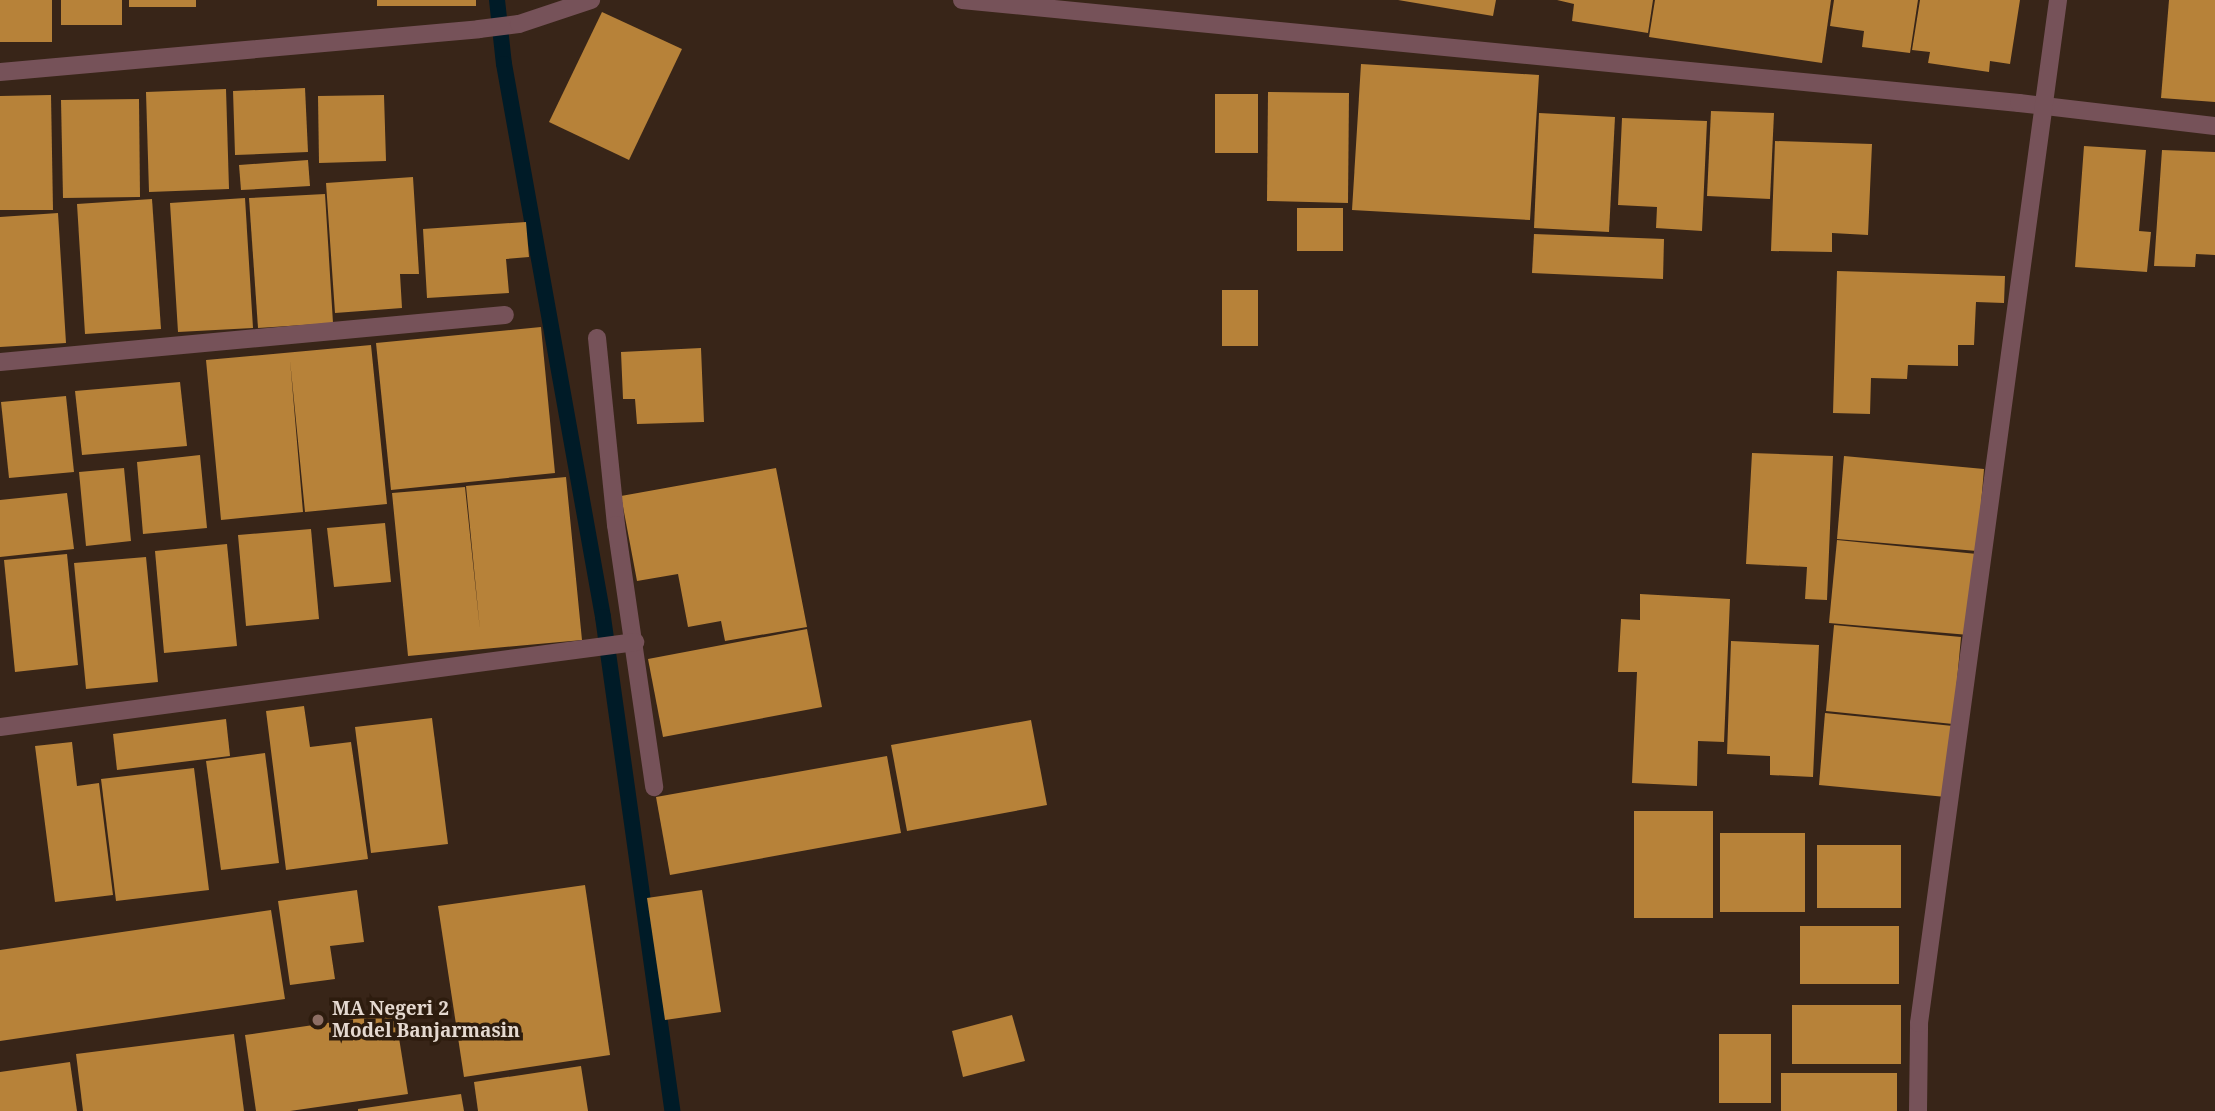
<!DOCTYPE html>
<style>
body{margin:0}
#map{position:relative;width:2215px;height:1111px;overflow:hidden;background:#382518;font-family:"Noto Serif",serif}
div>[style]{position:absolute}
.stream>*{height:16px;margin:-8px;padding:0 8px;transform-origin:8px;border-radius:8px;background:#001b27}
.building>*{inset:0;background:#b78239}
.street>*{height:18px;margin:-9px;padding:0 9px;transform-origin:9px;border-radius:9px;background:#765259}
.dots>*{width:19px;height:19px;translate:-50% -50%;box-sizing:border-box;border:4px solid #2d1c0e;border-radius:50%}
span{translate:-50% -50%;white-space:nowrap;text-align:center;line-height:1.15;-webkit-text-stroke:7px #2d1c0e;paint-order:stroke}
.poi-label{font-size:19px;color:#e5d9d0;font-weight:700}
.left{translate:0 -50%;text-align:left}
</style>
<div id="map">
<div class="stream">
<div style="left:497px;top:0;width:64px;rotate:83.8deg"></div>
<div style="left:504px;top:64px;width:562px;rotate:79.85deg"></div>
<div style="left:603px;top:617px;width:499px;rotate:82deg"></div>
</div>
<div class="building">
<div style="clip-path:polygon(0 0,52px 0,52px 42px,0 42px)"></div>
<div style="clip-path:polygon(61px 0,122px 0,122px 25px,61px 25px)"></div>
<div style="clip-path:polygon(129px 0,196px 0,196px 7px,129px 7px)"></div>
<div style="clip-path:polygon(377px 0,476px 0,476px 6px,377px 6px)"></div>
<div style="clip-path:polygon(1398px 0,1496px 0,1493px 16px)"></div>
<div style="clip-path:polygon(1557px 0,1653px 0,1648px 33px,1572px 21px,1574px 4px)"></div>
<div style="clip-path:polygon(1655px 0,1831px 0,1822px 63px,1649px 37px)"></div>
<div style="clip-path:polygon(1834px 0,1918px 0,1910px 53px,1862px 47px,1864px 31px,1830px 26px)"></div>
<div style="clip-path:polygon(1920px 0,2020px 0,2010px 64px,1990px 61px,1989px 72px,1928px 63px,1930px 52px,1912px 50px)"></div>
<div style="clip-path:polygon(2169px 0,2215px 0,2215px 102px,2161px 98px)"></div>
<div style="clip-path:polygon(602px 12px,682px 49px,629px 160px,549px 122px)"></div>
<div style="clip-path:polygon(1361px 64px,1539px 75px,1530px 220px,1352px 210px)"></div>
<div style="clip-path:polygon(305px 88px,308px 152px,235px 155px,233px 91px)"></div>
<div style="clip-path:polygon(226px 89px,229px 189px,149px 192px,146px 92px)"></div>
<div style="clip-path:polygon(1268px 92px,1349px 93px,1348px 203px,1267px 201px)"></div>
<div style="clip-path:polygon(1215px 94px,1258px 94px,1258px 153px,1215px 153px)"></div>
<div style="clip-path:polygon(51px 95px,53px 210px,0 210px,0 96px)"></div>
<div style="clip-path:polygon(384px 95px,386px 161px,319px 163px,318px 96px)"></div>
<div style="clip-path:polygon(139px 99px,140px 197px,63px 198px,61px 100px)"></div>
<div style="clip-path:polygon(1711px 111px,1774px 113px,1770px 199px,1707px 196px)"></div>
<div style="clip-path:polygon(1539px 113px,1615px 117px,1609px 232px,1534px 228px)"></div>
<div style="clip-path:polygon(1622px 118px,1707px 121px,1702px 231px,1656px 228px,1657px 207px,1618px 205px)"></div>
<div style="clip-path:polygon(1775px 141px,1872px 144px,1868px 235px,1832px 233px,1832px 252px,1771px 251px)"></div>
<div style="clip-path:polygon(2084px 146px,2146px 150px,2139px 231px,2151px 232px,2147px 272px,2075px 267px)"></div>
<div style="clip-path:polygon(2162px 150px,2215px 152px,2215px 255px,2196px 254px,2195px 267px,2154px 266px)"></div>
<div style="clip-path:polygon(308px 160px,310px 186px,241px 190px,239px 165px)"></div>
<div style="clip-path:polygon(413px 177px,419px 274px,400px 274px,402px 308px,335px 313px,326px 183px)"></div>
<div style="clip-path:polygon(325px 194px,333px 323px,258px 328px,249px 198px)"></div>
<div style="clip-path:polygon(245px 198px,253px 328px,178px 332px,170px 203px)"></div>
<div style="clip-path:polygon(152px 199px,161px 329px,85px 334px,77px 204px)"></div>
<div style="clip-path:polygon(1297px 208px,1343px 208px,1343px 251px,1297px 251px)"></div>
<div style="clip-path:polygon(58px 213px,66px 343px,0 347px,0 217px)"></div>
<div style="clip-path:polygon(526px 222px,529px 257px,506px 259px,509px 293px,427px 298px,423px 229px)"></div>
<div style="clip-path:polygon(1534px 234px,1664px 239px,1663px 279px,1532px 273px)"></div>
<div style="clip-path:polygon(1837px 271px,2005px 276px,2004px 303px,1976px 302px,1974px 345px,1958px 345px,1958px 366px,1908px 365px,1907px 379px,1871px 378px,1870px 414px,1833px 413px)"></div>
<div style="clip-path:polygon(1222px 290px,1258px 290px,1258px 346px,1222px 346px)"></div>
<div style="clip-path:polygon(541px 327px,555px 473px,391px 490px,376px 343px)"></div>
<div style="clip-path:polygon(371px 345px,387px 504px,305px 512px,290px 360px,303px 512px,221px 520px,206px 360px)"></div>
<div style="clip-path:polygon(701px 348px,704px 422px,637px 424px,635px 399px,623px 399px,621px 352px)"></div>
<div style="clip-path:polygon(180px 382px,187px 446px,82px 455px,75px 391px)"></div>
<div style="clip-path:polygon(66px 396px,74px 472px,9px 478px,1px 402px)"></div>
<div style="clip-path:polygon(1752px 453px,1833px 456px,1827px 600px,1805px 599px,1807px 567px,1746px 564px)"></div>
<div style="clip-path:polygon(200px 455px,207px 528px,143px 534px,137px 462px)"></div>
<div style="clip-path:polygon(1844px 456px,1984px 469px,1977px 551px,1837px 539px)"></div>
<div style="clip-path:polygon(124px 468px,131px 541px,86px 546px,79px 472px)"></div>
<div style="clip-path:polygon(776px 468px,807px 627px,725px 641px,721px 621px,688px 627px,678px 574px,637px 581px,621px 496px)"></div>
<div style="clip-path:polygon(566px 477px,582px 640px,408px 656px,392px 493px,465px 487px,480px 630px,466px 486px)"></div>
<div style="clip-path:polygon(67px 493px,74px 549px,0 557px,0 500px)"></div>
<div style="clip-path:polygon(385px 523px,391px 582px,334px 587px,327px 528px)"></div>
<div style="clip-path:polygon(311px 529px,319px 619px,246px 626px,238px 535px)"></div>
<div style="clip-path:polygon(1837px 540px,1977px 554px,1969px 635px,1829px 623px)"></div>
<div style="clip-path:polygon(227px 544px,237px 646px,164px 653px,155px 551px)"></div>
<div style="clip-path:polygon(67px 554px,78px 665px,15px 672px,4px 560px)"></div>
<div style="clip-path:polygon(146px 557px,158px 682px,86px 689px,74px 563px)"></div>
<div style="clip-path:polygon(1640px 594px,1730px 599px,1724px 742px,1698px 741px,1697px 786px,1632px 783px,1637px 672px,1618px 672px,1621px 619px,1640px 620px)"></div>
<div style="clip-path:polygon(1834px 625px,1961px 637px,1953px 724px,1826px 711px)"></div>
<div style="clip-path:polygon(807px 629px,822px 707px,663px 737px,648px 659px)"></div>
<div style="clip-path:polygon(1731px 641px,1819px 645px,1813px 777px,1770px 775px,1770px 756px,1727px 754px)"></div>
<div style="clip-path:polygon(304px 706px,310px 747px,351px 742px,368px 859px,286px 870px,266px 711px)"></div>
<div style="clip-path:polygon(1825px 713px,1953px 726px,1946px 797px,1819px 785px)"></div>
<div style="clip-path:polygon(432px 718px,448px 844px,371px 853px,355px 727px)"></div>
<div style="clip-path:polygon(226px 719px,230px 756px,117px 770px,113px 734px)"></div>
<div style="clip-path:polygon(1031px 720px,1047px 805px,907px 831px,891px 745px)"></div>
<div style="clip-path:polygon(72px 742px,77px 786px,99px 783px,113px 895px,55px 902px,35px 746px)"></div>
<div style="clip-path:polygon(265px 753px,279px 863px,221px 870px,206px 761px)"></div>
<div style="clip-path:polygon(887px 756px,901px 833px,670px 875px,656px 797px)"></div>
<div style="clip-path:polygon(194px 768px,209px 890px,116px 901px,101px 779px)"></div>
<div style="clip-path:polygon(1634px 811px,1713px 811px,1713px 918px,1634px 918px)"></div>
<div style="clip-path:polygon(1720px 833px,1805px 833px,1805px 912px,1720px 912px)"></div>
<div style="clip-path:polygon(1817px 845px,1901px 845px,1901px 908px,1817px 908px)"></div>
<div style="clip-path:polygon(585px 885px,610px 1055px,464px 1077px,438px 906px)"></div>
<div style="clip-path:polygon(357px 890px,364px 942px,330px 946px,335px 979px,290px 985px,278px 901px)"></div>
<div style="clip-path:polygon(702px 890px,721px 1012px,665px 1020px,647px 898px)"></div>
<div style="clip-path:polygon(271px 910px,285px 999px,0 1041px,0 950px)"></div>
<div style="clip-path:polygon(1800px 926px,1899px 926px,1899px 984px,1800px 984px)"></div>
<div style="clip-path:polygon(1792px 1005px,1901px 1005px,1901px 1064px,1792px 1064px)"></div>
<div style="clip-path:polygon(395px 1013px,408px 1094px,290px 1111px,256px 1111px,245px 1035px)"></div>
<div style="clip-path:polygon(1012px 1015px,1025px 1061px,963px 1077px,952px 1031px)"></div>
<div style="clip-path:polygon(234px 1034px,244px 1111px,83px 1111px,76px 1054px)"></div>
<div style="clip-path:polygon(1719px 1034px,1771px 1034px,1771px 1103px,1719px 1103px)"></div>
<div style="clip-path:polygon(70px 1062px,77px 1111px,0 1111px,0 1072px)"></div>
<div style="clip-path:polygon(581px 1066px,588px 1111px,478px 1111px,474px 1082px)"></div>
<div style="clip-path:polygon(1781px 1073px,1897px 1073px,1897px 1111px,1781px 1111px)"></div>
<div style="clip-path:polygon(461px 1094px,464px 1111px,358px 1111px,358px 1109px)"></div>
</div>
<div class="street">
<div style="left:962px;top:0;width:1062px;rotate:5.57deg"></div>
<div style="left:2019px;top:103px;width:197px;rotate:6.7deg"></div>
<div style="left:0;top:72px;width:481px;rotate:-5.1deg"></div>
<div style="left:479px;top:29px;width:40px;rotate:-7.1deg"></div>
<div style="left:519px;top:24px;width:76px;rotate:-18.4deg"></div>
<div style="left:597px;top:338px;width:188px;rotate:84.2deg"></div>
<div style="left:616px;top:525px;width:265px;rotate:81.7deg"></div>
<div style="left:0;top:362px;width:507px;rotate:-5.32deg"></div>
<div style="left:0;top:727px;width:641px;rotate:-7.62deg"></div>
<div style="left:1918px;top:1111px;width:88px;rotate:-89.3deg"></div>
<div style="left:1919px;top:1023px;width:1032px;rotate:-82.26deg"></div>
</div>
<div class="dots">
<div style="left:318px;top:1020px;background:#8d6e63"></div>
</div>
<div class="poi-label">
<span class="left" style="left:332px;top:1020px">MA Negeri 2<br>Model Banjarmasin</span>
</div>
</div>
